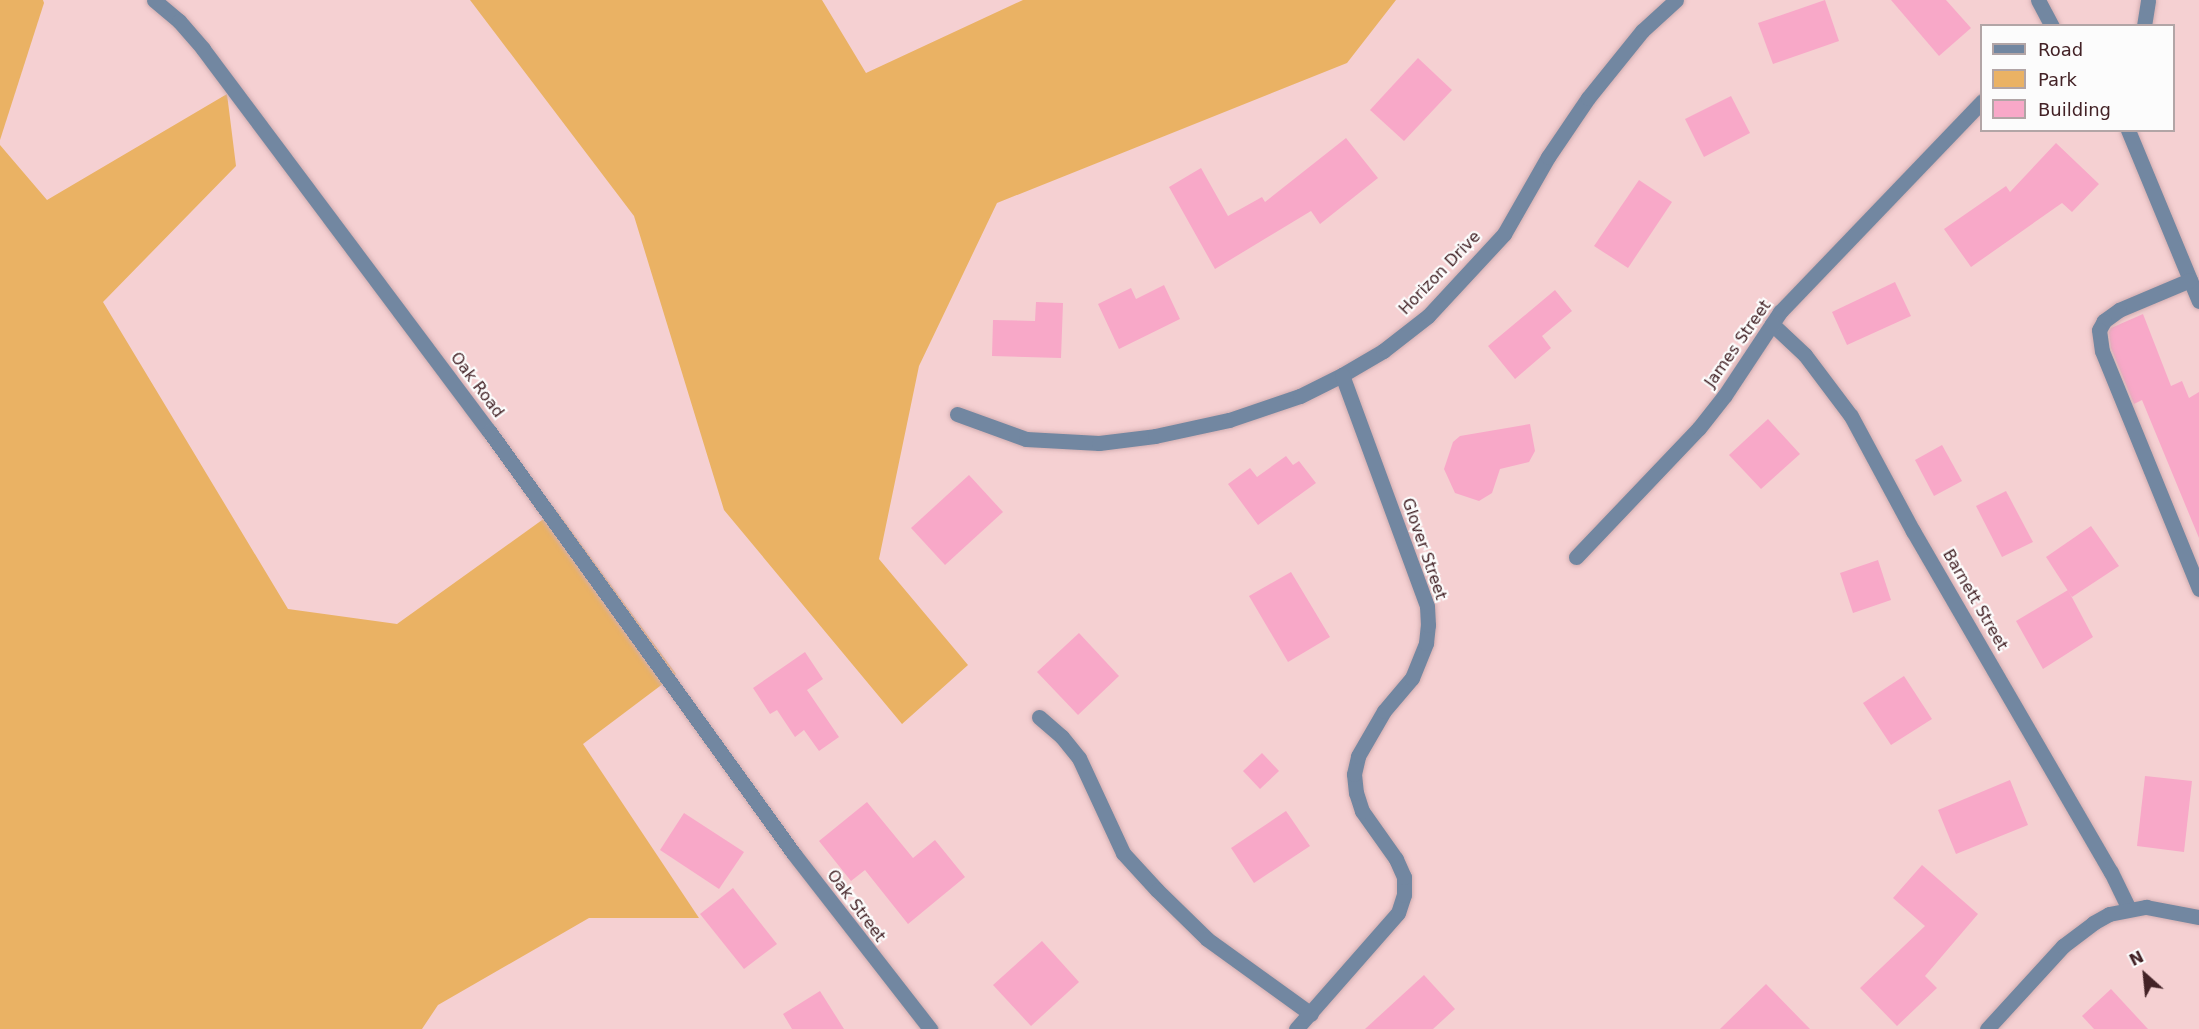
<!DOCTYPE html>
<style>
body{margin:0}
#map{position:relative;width:2199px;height:1029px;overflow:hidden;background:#f5d0d2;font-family:"DejaVu Sans",sans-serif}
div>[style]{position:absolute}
.green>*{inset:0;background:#eab264}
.building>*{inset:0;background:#f8a8c8}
.roads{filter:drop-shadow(0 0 2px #d1adb0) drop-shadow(0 0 2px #d1adb0)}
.minor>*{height:15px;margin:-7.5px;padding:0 7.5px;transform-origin:7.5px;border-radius:7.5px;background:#7287a1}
span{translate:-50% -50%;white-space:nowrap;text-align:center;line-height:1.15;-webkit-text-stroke:4.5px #fcfcfc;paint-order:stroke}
.street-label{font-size:16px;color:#432226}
.legend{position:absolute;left:1980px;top:24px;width:195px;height:108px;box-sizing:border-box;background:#fcfcfc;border:2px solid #b2a5a6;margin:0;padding:8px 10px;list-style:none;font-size:18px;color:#432226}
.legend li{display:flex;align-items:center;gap:12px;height:30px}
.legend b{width:30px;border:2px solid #b2a5a6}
.north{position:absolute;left:2115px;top:945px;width:60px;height:60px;-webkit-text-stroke:4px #fcfcfc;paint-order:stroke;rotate:333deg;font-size:16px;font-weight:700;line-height:24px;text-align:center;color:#432226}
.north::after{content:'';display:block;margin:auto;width:21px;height:27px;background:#432226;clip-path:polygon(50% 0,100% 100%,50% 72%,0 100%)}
</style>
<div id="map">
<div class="green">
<div style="clip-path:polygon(0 0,43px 0,44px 3px,0 140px)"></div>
<div style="clip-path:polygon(470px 0,822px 0,866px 73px,1023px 0,1396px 0,1347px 63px,997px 203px,919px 366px,879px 559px,968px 665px,902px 724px,724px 510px,634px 216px)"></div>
<div style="clip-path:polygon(227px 94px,236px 166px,103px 302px,288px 609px,397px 624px,556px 510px,676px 674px,583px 744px,699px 918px,589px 918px,438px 1005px,422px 1029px,0 1029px,0 145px,47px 200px)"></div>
</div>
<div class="building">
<div style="clip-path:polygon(1825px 0,1839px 41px,1773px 64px,1758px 23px)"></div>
<div style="clip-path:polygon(1891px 0,1946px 0,1971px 28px,1939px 56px)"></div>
<div style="clip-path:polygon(1418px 58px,1452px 90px,1404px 141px,1370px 110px)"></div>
<div style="clip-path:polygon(1731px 96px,1750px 133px,1704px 157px,1685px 119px)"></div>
<div style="clip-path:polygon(1346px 138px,1378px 178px,1320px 224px,1311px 211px,1215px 269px,1169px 187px,1201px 168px,1228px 216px,1262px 197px,1265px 202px)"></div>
<div style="clip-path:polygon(2056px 143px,2099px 184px,2072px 212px,2062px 203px,1971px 267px,1944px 229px,2006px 186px,2010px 192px)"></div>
<div style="clip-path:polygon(1639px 180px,1672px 202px,1628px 268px,1594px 246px)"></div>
<div style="clip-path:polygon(1895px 282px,1911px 316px,1847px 345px,1832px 312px)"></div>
<div style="clip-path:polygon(1164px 285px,1180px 319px,1119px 349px,1098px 304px,1131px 288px,1136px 299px)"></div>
<div style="clip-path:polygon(1555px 290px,1572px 311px,1542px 336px,1551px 348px,1515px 379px,1488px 346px)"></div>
<div style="clip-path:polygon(1036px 302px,1063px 303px,1061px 358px,992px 356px,993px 320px,1035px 321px)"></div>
<div style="clip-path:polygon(2143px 314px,2171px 386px,2182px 381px,2189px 398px,2199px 392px,2199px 538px,2142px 400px,2134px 404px,2111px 348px,2109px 332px,2111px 328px)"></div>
<div style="clip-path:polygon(1768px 419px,1800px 454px,1761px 489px,1729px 455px)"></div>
<div style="clip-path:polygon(1530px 424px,1535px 451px,1529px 462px,1500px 469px,1492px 493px,1479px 501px,1455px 493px,1444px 469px,1453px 442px,1460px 436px)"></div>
<div style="clip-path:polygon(1942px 445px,1962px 481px,1934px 496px,1915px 460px)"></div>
<div style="clip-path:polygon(1286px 456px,1293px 465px,1299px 461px,1316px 483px,1258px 525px,1228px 484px,1250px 468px,1257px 477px)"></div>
<div style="clip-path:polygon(969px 475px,1003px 512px,945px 565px,911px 528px)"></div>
<div style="clip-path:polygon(2006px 491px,2033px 542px,2002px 557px,1976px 506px)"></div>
<div style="clip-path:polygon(2091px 526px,2119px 566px,2072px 597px,2046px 557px)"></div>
<div style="clip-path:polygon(1878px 560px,1891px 600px,1853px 613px,1840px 573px)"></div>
<div style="clip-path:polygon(1291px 572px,1330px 637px,1288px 662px,1249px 596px)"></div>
<div style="clip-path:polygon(2068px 590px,2093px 637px,2043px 669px,2016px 621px)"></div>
<div style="clip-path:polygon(1079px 633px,1119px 676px,1078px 715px,1037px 672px)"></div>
<div style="clip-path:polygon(805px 652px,823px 679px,807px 690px,839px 737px,819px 751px,804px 730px,795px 737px,777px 710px,770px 714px,753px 688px)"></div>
<div style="clip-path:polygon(1904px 676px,1932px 719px,1891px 745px,1863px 703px)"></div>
<div style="clip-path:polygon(1262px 753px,1279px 771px,1260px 789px,1243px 771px)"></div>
<div style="clip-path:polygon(2145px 776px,2192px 781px,2184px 852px,2137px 846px)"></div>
<div style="clip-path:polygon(2010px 780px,2028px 825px,1956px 854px,1938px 810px)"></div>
<div style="clip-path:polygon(867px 802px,913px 858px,935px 840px,965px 877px,908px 924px,865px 870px,851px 881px,819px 841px)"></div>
<div style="clip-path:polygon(1286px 811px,1310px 846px,1254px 883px,1231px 848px)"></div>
<div style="clip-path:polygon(684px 813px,744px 852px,719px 889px,660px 850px)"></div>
<div style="clip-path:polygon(1922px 865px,1978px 914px,1925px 976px,1937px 988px,1897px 1026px,1860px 988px,1925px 926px,1893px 898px)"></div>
<div style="clip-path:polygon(733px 888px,777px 944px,744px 969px,700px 914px)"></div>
<div style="clip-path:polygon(1042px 941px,1079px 982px,1031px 1026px,993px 985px)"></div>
<div style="clip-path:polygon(1424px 975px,1455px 1009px,1433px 1029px,1365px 1029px)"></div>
<div style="clip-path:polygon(1766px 984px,1810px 1029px,1720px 1029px)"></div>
<div style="clip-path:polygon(2111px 989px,2148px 1029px,2094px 1029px,2082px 1016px)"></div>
<div style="clip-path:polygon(820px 991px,844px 1029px,792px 1029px,783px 1014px)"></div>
</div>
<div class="roads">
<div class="minor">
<div style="left:154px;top:0;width:33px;rotate:40deg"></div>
<div style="left:179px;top:21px;width:37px;rotate:49deg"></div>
<div style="left:203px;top:49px;width:477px;rotate:53.2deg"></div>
<div style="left:489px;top:431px;width:521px;rotate:54.21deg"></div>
<div style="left:794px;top:854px;width:222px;rotate:52.1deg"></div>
<div style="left:2038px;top:0;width:30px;rotate:62deg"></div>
<div style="left:2144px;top:26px;width:26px;rotate:-81deg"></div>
<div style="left:2128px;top:130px;width:185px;rotate:67.5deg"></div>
<div style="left:2190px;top:280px;width:77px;rotate:157.1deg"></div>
<div style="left:2119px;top:310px;width:19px;rotate:144deg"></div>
<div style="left:2104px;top:321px;width:10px;rotate:119deg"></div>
<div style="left:2099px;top:330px;width:21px;rotate:82deg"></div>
<div style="left:2102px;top:351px;width:257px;rotate:67.8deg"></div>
<div style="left:1772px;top:324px;width:45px;rotate:43.2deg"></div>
<div style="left:1805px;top:355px;width:76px;rotate:53deg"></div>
<div style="left:1851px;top:416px;width:131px;rotate:61.7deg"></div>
<div style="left:1913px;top:531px;width:394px;rotate:59.9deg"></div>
<div style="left:2111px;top:872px;width:41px;rotate:64.1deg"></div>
<div style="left:957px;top:414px;width:73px;rotate:19.9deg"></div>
<div style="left:1026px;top:439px;width:73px;rotate:3.1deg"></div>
<div style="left:1099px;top:443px;width:56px;rotate:-7.1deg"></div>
<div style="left:1155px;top:436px;width:76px;rotate:-12.2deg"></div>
<div style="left:1229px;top:420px;width:75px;rotate:-18.7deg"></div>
<div style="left:1300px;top:396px;width:47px;rotate:-26.6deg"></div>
<div style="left:1342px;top:375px;width:48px;rotate:-30.3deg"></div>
<div style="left:1383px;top:351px;width:57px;rotate:-37.9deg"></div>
<div style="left:1428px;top:316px;width:112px;rotate:-47.2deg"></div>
<div style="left:1504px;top:234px;width:89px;rotate:-60.3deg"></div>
<div style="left:1548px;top:157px;width:71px;rotate:-55.9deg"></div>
<div style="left:1588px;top:98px;width:86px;rotate:-51.1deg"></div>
<div style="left:1642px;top:31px;width:46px;rotate:-42.4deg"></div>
<div style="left:1576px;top:557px;width:178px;rotate:-46.4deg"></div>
<div style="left:1699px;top:428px;width:42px;rotate:-51.8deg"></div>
<div style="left:1725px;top:395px;width:100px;rotate:-56.5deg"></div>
<div style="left:1780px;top:312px;width:292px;rotate:-46.2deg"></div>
<div style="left:1039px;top:717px;width:30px;rotate:41deg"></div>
<div style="left:1062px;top:737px;width:27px;rotate:51deg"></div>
<div style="left:1079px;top:758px;width:105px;rotate:65.1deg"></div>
<div style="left:1123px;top:853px;width:50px;rotate:47.4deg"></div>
<div style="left:1157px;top:890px;width:70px;rotate:44.4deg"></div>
<div style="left:1207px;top:939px;width:128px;rotate:35.8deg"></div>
<div style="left:1296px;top:1029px;width:154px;rotate:-48.7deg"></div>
<div style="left:1398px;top:913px;width:19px;rotate:-72deg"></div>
<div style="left:1404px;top:895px;width:18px;rotate:-90deg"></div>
<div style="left:1404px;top:877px;width:20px;rotate:-114deg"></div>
<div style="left:1396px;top:859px;width:59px;rotate:-125.3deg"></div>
<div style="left:1362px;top:811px;width:19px;rotate:-108deg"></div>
<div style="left:1356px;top:793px;width:19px;rotate:-96deg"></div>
<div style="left:1354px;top:774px;width:18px;rotate:-77deg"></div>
<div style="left:1358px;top:756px;width:52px;rotate:-60deg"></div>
<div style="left:1384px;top:711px;width:43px;rotate:-49.7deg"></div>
<div style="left:1412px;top:678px;width:38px;rotate:-68deg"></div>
<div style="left:1426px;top:643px;width:18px;rotate:-84deg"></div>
<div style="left:1428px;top:625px;width:19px;rotate:-93deg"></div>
<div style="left:1427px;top:606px;width:246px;rotate:-110.2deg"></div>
<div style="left:1987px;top:1029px;width:113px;rotate:-47.5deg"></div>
<div style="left:2063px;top:946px;width:38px;rotate:-37deg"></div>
<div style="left:2093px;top:923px;width:18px;rotate:-29deg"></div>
<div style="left:2109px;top:914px;width:38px;rotate:-11deg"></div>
<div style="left:2146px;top:907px;width:54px;rotate:10.7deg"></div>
</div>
</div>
<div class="street-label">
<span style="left:1440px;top:273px;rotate:-46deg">Horizon Drive</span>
<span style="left:1738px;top:344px;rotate:-55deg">James Street</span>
<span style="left:477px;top:385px;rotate:53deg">Oak Road</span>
<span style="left:1424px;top:549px;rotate:71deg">Glover Street</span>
<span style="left:1975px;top:600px;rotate:60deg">Barnett Street</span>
<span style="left:856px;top:906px;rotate:53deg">Oak Street</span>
</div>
<ul class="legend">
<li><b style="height:8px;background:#7287a1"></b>Road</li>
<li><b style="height:16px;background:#eab264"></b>Park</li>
<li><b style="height:16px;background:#f8a8c8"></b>Building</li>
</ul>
<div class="north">N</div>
</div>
